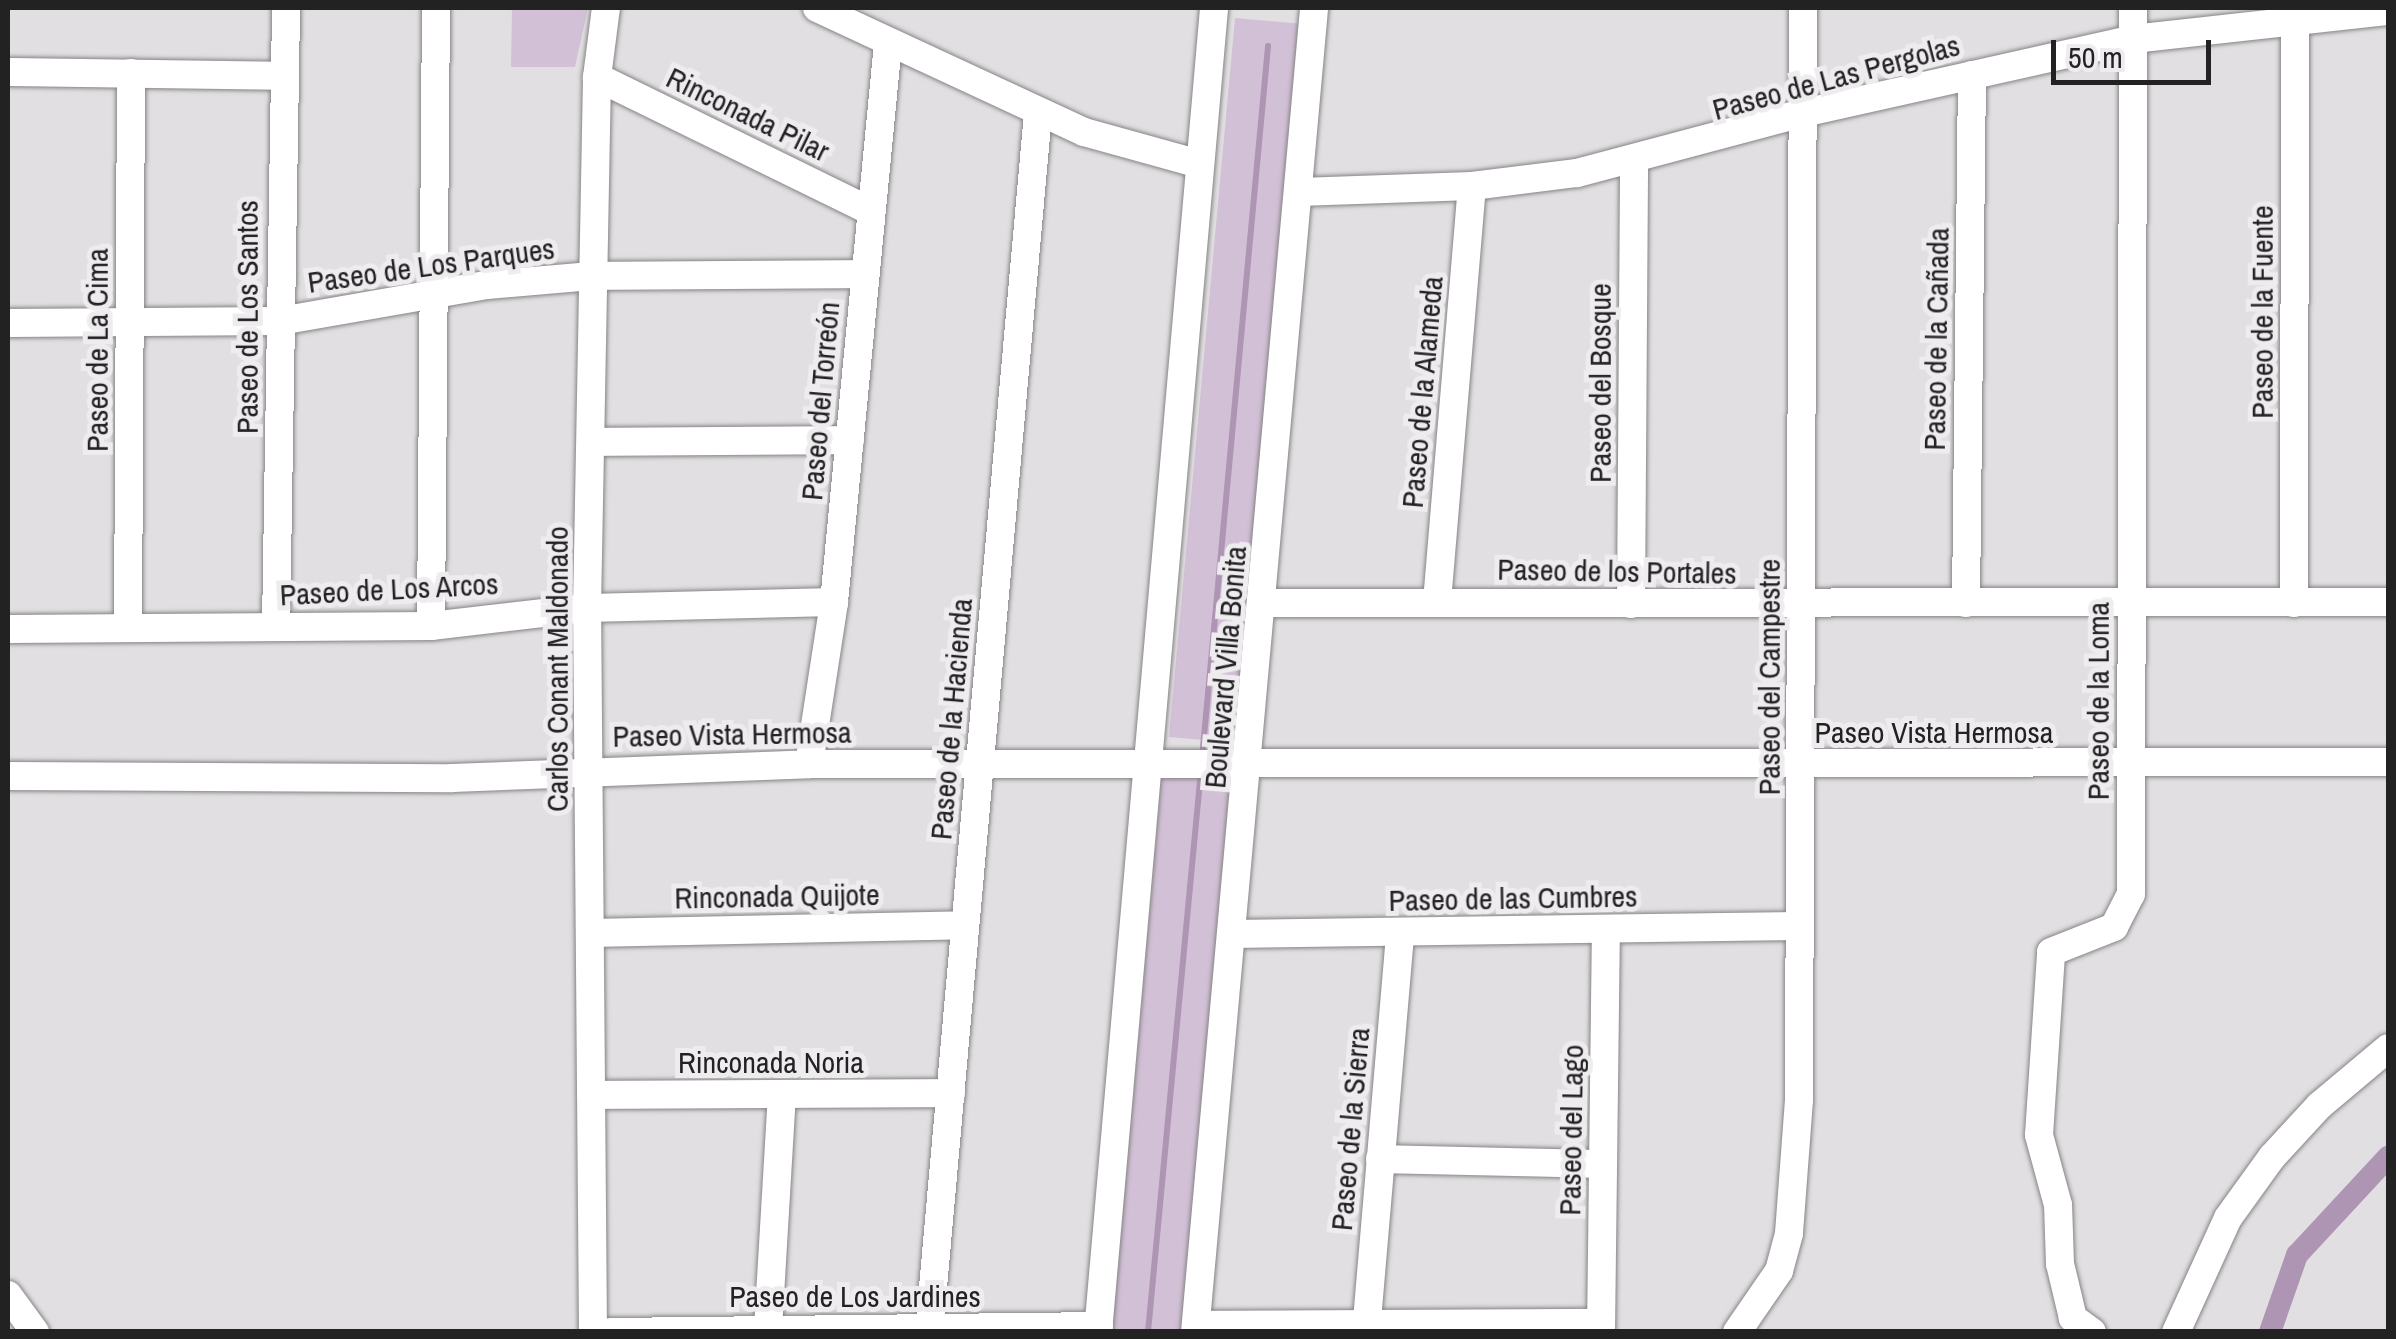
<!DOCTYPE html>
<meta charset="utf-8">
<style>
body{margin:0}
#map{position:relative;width:2396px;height:1339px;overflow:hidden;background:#e2dfe2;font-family:"Archivo Narrow",sans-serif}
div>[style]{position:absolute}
.green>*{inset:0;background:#d2c1d6}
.stream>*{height:6px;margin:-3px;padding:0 3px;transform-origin:3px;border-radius:3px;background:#ae95b3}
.canal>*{height:22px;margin:-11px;padding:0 11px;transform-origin:11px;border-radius:11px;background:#ae95b3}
.roads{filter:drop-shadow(0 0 2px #868486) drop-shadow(0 0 2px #868486)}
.minor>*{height:28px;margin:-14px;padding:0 14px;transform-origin:14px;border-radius:14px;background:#fff}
span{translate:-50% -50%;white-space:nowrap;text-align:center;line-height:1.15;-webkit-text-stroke:10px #efecef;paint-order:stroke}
.street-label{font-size:30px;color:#232223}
.frame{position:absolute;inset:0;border:10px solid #232223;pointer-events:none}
.scale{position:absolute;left:2051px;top:40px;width:160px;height:45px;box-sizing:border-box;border:5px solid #232223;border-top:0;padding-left:12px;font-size:30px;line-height:35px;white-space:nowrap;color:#232223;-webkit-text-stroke:8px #efecef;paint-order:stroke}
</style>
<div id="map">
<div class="green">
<div style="clip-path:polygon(512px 8px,588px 8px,575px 67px,511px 67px)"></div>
<div style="clip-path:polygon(1235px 18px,1304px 24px,1239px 743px,1169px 737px)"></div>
<div style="clip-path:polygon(1170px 773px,1237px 777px,1184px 1331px,1112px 1332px,1161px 780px)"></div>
</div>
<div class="stream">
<div style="left:1202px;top:758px;width:715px;rotate:-84.7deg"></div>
<div style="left:1148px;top:1332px;width:564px;rotate:-84.61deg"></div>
</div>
<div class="canal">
<div style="left:2270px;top:1332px;width:82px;rotate:-70.7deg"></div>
<div style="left:2297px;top:1255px;width:134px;rotate:-47.1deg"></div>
</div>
<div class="roads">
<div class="minor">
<div style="left:817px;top:8px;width:294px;rotate:24.9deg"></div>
<div style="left:1084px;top:132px;width:119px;rotate:15.5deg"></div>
<div style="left:8px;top:72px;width:273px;rotate:0.8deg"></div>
<div style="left:597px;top:77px;width:303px;rotate:26.1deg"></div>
<div style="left:1299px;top:192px;width:173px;rotate:-2deg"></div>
<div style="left:1472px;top:186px;width:106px;rotate:-7.1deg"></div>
<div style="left:1577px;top:173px;width:234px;rotate:-14.9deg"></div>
<div style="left:1803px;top:113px;width:338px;rotate:-12.6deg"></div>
<div style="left:2133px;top:39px;width:257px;rotate:-6.3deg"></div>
<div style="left:8px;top:323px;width:272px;rotate:-0.4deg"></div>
<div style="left:280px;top:321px;width:210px;rotate:-9.9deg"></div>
<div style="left:487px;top:285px;width:105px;rotate:-4.9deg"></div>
<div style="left:592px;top:276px;width:273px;rotate:-0.4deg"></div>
<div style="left:592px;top:442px;width:258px;rotate:-0.4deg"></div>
<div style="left:1437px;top:602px;width:417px;rotate:-85.2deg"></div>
<div style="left:1264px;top:603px;width:1124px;rotate:-0.05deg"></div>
<div style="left:1966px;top:603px;width:528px;rotate:-89.35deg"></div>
<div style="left:2294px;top:603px;width:582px;rotate:-89.9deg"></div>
<div style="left:1631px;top:604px;width:441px;rotate:-89.6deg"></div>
<div style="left:431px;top:626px;width:618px;rotate:-89.54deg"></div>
<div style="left:276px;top:627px;width:619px;rotate:-89.07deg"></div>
<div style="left:128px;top:628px;width:555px;rotate:-89.69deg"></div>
<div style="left:8px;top:629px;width:423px;rotate:-0.4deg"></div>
<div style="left:431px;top:626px;width:157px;rotate:-6.6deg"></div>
<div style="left:587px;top:608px;width:247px;rotate:-1.4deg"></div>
<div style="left:809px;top:764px;width:164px;rotate:-81.2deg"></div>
<div style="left:834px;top:602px;width:562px;rotate:-84.48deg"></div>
<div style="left:8px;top:776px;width:444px;rotate:0.3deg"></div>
<div style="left:452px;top:778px;width:357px;rotate:-2.2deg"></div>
<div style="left:809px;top:764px;width:1579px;rotate:-0.07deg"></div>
<div style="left:590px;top:933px;width:375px;rotate:-1.2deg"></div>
<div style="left:1231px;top:934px;width:566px;rotate:-0.81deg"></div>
<div style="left:591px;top:1095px;width:360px;rotate:-0.3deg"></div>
<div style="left:1380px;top:1159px;width:223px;rotate:1.3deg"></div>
<div style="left:8px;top:1295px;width:46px;rotate:53.9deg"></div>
<div style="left:1196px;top:1325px;width:405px;rotate:-0.3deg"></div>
<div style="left:768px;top:1329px;width:235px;rotate:-86.6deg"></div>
<div style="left:593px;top:1332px;width:724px;rotate:-90.47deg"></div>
<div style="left:587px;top:608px;width:531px;rotate:-88.92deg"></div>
<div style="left:597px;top:77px;width:70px;rotate:-82.6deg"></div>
<div style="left:611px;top:1332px;width:488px;rotate:-0.7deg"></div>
<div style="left:929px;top:1332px;width:1225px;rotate:-84.89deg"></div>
<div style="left:1098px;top:1332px;width:1329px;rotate:-84.99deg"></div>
<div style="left:1195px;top:1332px;width:1329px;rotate:-84.86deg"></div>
<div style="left:1366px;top:1332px;width:401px;rotate:-85.1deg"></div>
<div style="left:1601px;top:1332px;width:403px;rotate:-89.3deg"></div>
<div style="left:1737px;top:1332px;width:74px;rotate:-55.5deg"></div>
<div style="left:1779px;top:1271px;width:39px;rotate:-75deg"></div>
<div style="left:1789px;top:1233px;width:133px;rotate:-85.7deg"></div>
<div style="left:1799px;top:1100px;width:1092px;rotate:-89.79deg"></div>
<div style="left:2092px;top:1332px;width:24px;rotate:-144deg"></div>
<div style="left:2073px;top:1318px;width:56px;rotate:-103.5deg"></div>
<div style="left:2060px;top:1264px;width:59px;rotate:-91.9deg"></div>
<div style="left:2058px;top:1205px;width:73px;rotate:-105.2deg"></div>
<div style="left:2039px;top:1135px;width:183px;rotate:-86.2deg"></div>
<div style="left:2051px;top:952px;width:68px;rotate:-21.6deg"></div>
<div style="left:2114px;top:927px;width:37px;rotate:-63deg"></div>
<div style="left:2131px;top:894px;width:886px;rotate:-89.87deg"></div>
<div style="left:2176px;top:1332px;width:125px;rotate:-65.5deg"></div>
<div style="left:2228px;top:1218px;width:75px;rotate:-54.2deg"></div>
<div style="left:2272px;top:1157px;width:69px;rotate:-47.3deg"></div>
<div style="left:2319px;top:1106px;width:90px;rotate:-40deg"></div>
</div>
</div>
<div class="street-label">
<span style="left:1836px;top:77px;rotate:-15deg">Paseo de Las Pergolas</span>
<span style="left:748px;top:114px;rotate:26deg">Rinconada Pilar</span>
<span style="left:431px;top:265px;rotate:-8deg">Paseo de Los Parques</span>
<span style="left:2262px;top:312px;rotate:-90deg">Paseo de la Fuente</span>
<span style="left:247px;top:317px;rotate:-90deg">Paseo de Los Santos</span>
<span style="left:1936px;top:339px;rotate:-89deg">Paseo de la Cañada</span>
<span style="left:97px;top:350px;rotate:-90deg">Paseo de La Cima</span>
<span style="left:1600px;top:383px;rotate:-90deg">Paseo del Bosque</span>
<span style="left:1422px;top:392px;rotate:-85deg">Paseo de la Alameda</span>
<span style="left:820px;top:401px;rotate:-85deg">Paseo del Torreón</span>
<span style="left:1617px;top:571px;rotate:1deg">Paseo de los Portales</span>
<span style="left:389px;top:589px;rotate:-3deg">Paseo de Los Arcos</span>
<span style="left:1225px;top:667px;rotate:-85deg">Boulevard Villa Bonita</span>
<span style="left:557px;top:669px;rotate:-90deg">Carlos Conant Maldonado</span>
<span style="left:1769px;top:677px;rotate:-90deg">Paseo del Campestre</span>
<span style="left:2098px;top:701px;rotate:-90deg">Paseo de la Loma</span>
<span style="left:951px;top:719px;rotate:-85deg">Paseo de la Hacienda</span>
<span style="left:1934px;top:732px">Paseo Vista Hermosa</span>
<span style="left:732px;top:734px;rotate:-1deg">Paseo Vista Hermosa</span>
<span style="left:777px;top:896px;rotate:-1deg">Rinconada Quijote</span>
<span style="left:1513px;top:898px;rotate:-1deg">Paseo de las Cumbres</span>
<span style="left:771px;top:1062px">Rinconada Noria</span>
<span style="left:1350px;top:1129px;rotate:-85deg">Paseo de la Sierra</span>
<span style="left:1571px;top:1130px;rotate:-89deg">Paseo del Lago</span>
<span style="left:855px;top:1296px">Paseo de Los Jardines</span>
</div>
<div class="frame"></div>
<div class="scale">50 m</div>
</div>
